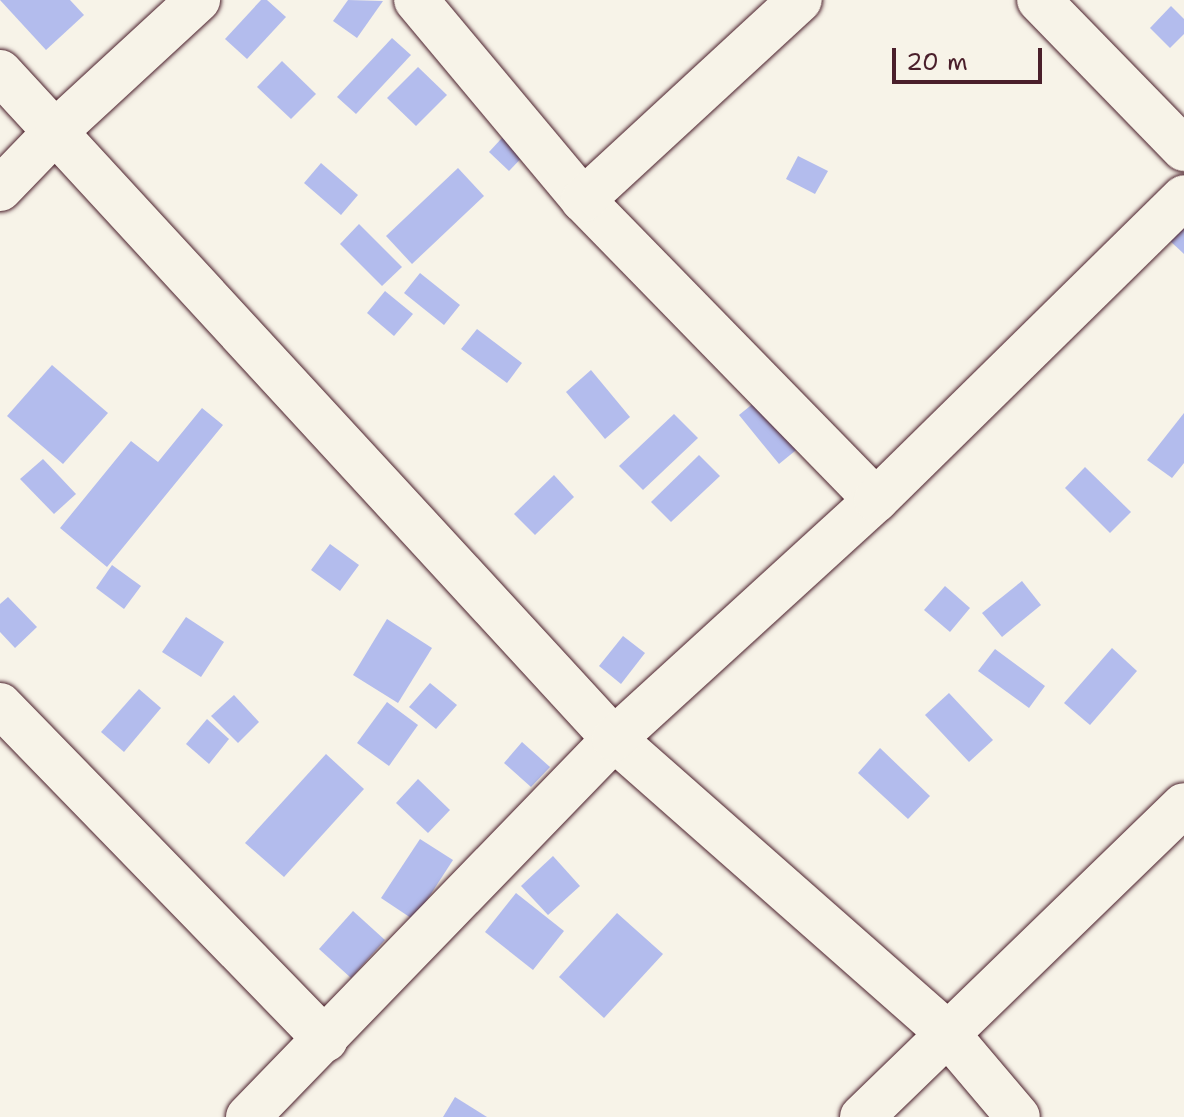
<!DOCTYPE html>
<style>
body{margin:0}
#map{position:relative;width:1184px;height:1117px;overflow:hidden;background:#f7f3e8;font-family:"Shantell Sans",sans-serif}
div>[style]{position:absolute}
.building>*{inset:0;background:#b3bced}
.roads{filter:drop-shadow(0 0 2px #4a1f2b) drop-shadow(0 0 2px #4a1f2b)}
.street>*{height:44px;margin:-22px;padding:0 22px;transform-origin:22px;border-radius:22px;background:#f7f3e8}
span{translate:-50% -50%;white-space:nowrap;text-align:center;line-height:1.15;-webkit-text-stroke:8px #f7f3e8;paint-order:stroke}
.scale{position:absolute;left:892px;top:48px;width:150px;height:36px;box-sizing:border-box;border:4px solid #4a1f2b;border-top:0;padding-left:10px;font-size:24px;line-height:28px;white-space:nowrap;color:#4a1f2b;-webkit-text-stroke:6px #f7f3e8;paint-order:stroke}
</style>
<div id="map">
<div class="building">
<div style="clip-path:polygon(0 0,70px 0,84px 15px,46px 50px)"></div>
<div style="clip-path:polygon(261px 0,267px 0,286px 17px,247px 59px,225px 39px)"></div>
<div style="clip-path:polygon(348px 0,383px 1px,357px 38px,333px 21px)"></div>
<div style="clip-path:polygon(1171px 6px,1184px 19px,1184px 34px,1170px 48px,1150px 28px)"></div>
<div style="clip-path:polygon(392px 38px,411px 55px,356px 114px,337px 97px)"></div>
<div style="clip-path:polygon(282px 61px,316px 94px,291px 119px,257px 87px)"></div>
<div style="clip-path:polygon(418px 67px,447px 95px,416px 126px,387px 98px)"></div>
<div style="clip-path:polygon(512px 127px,532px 147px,509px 171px,489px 152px)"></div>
<div style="clip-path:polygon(798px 156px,828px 171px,815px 194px,786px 179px)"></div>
<div style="clip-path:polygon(321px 163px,358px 195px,341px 215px,304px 183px)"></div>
<div style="clip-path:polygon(458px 168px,484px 196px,412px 264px,386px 236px)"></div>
<div style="clip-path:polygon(1184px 223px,1184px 254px,1168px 239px)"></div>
<div style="clip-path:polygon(359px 224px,402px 267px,382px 286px,340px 244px)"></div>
<div style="clip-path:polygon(420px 273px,460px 305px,444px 325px,404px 293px)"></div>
<div style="clip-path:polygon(385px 291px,413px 314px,394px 336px,367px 313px)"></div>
<div style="clip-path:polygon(477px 329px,522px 363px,507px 383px,461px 349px)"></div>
<div style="clip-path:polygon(52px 365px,108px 413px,63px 464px,7px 416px)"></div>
<div style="clip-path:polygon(591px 370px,630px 417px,605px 439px,566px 392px)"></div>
<div style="clip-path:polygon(766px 393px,806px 442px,779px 464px,739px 415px)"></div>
<div style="clip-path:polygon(202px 408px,223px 425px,107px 567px,60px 528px,131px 441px,158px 462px)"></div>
<div style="clip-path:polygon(1184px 413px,1184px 463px,1172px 478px,1147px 460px)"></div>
<div style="clip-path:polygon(674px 414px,698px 438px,643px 490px,619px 466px)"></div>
<div style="clip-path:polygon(699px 455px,720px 476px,671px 522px,651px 502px)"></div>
<div style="clip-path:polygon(43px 459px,76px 494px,54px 514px,20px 479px)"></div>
<div style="clip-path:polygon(1085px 467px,1131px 512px,1110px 533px,1065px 488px)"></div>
<div style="clip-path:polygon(554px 475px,574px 497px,535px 535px,514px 514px)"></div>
<div style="clip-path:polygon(330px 544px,359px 565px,340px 591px,311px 570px)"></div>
<div style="clip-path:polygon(112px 565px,141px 586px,124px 609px,96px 588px)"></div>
<div style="clip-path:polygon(1022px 581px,1041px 605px,1002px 637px,982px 613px)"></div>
<div style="clip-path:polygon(945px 586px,970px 608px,950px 632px,924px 610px)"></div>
<div style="clip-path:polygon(8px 597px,37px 627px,15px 648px,0 632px,0 604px)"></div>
<div style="clip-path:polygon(186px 617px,224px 642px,201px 677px,162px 652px)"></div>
<div style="clip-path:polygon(387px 619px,432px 648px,398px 703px,353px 675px)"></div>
<div style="clip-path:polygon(623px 636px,645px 653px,621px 684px,599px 666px)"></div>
<div style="clip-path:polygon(1112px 648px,1137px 671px,1090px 725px,1064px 703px)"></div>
<div style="clip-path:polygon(995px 649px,1045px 686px,1029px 708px,978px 671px)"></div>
<div style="clip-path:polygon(430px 683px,457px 705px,436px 729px,409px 707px)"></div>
<div style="clip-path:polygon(139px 689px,161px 708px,124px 752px,101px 732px)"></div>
<div style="clip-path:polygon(949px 693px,993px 740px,969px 762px,925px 715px)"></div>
<div style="clip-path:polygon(234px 695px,259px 722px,238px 743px,211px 716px)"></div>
<div style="clip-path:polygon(387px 702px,418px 725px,389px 766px,357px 743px)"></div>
<div style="clip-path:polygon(207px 719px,229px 739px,209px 764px,186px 744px)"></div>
<div style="clip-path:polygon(522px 742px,550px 767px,531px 787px,504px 763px)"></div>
<div style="clip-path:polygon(880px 748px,930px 796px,908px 819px,858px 773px)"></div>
<div style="clip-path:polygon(326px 754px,364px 789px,284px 877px,245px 843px)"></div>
<div style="clip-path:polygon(418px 779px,450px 810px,428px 833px,396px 803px)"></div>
<div style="clip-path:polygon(420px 839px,453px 860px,414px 920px,381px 898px)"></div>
<div style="clip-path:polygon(553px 856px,580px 886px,548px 915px,521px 886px)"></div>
<div style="clip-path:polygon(516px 893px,564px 931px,533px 970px,485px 932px)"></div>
<div style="clip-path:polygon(353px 911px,385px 940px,351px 978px,319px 949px)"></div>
<div style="clip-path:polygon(617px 913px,663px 954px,604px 1018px,559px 977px)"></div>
<div style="clip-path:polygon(455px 1097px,487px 1117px,443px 1117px)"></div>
</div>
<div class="roads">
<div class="street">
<div style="left:416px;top:0;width:261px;rotate:50.1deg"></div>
<div style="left:583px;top:200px;width:419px;rotate:45.7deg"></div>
<div style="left:1039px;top:0;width:208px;rotate:45.8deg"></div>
<div style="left:0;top:72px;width:907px;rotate:47.37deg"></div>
<div style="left:614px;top:739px;width:443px;rotate:41.4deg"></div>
<div style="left:946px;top:1032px;width:111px;rotate:49.7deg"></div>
<div style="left:0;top:189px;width:82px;rotate:-46deg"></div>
<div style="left:57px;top:130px;width:192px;rotate:-42.7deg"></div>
<div style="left:583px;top:200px;width:295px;rotate:-42.7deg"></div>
<div style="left:0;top:705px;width:467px;rotate:45.8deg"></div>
<div style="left:248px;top:1117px;width:526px;rotate:-45.92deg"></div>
<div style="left:614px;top:739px;width:355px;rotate:-42.4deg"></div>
<div style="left:876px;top:500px;width:432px;rotate:-44.5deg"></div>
<div style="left:862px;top:1117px;width:448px;rotate:-44.1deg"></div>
</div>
</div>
<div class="scale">20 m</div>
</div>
